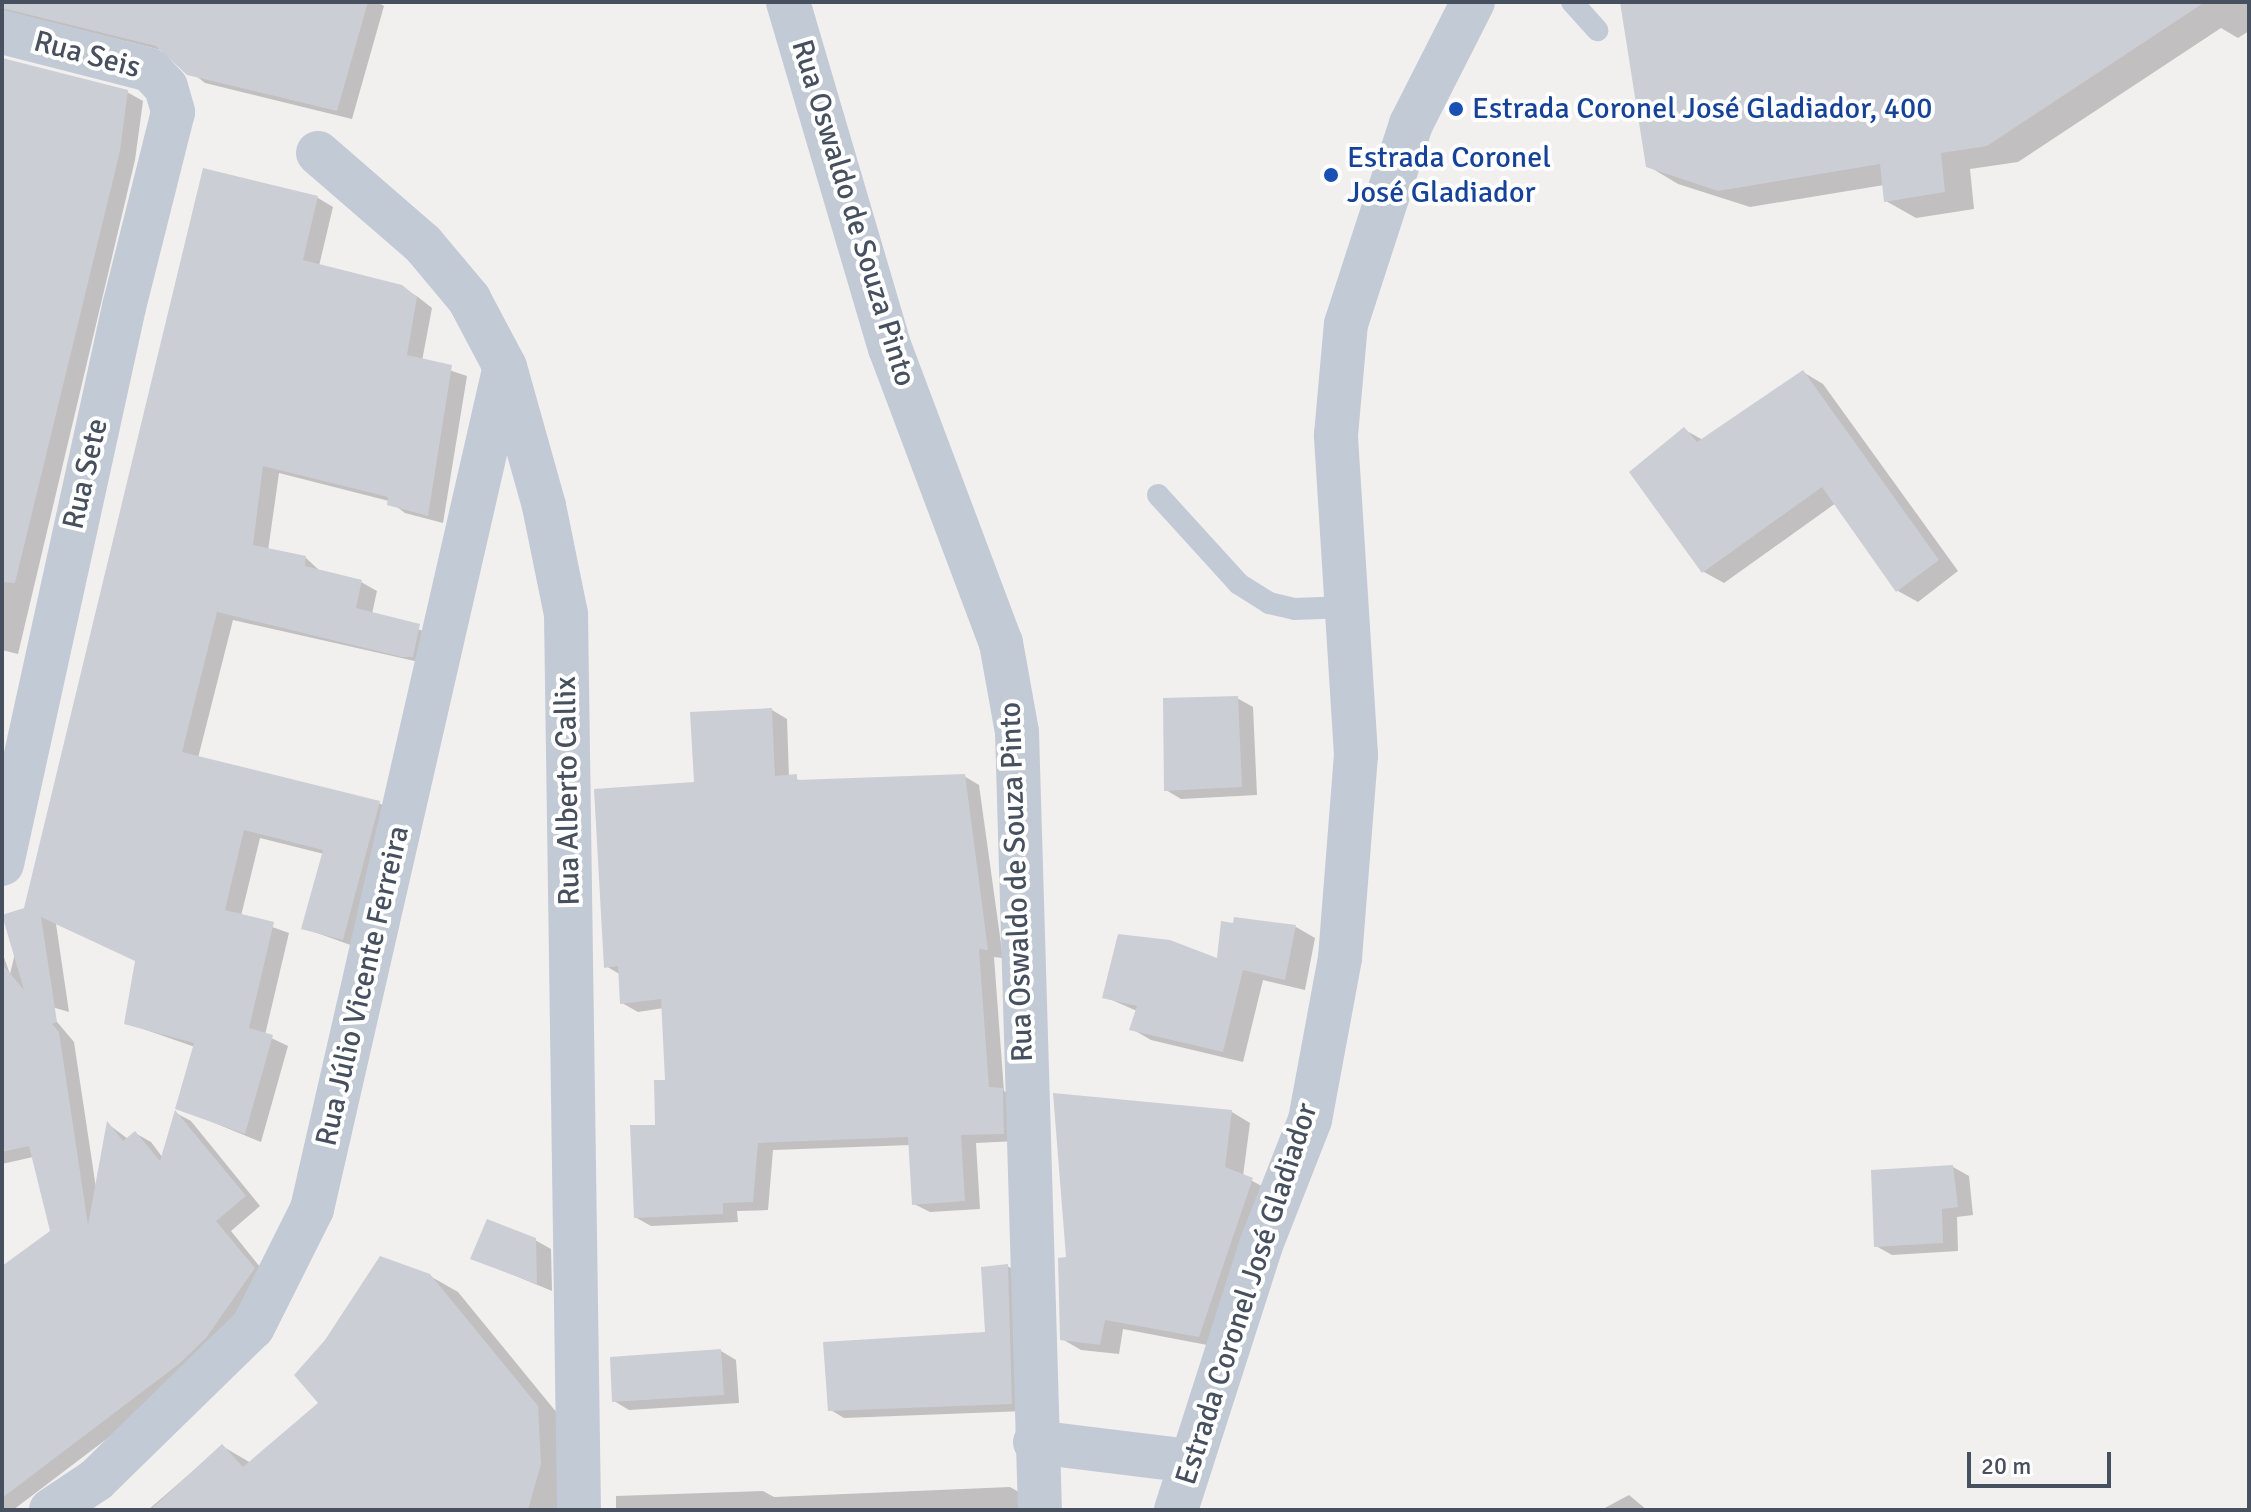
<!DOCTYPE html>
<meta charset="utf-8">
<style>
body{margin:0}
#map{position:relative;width:2251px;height:1512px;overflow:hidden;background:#f2efef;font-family:Signika,sans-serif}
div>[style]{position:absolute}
.shadow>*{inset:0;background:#0003}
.building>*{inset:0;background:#cbced4}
.service>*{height:22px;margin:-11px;padding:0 11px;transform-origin:11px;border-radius:11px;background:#c2cad5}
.minor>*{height:44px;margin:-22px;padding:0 22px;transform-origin:22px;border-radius:22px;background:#c2cad5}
.dots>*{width:22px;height:22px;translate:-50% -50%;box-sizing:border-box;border:4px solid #fff;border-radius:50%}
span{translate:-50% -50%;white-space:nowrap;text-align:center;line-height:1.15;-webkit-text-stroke:8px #fff;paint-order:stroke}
.street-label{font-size:30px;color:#46505e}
.transit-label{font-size:30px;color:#164399}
.left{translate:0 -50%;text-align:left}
.frame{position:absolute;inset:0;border:4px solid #46505e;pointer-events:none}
.scale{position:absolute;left:1967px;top:1452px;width:144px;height:36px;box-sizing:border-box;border:4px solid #46505e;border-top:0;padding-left:10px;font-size:24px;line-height:28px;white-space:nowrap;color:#46505e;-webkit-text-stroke:6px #fff;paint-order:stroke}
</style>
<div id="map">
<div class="shadow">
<div style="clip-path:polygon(2px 2px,377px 2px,384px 6px,352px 119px,205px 83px,165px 51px,25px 16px,2px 22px)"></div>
<div style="clip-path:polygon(1622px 2px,2249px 2px,2249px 31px,2238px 38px,2221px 28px,2018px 162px,1970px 169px,1974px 209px,1916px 218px,1886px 201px,1884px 185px,1750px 207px,1678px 184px,1648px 166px)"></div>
<div style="clip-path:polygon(2px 59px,127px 92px,143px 101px,135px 160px,18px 654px,2px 650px)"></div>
<div style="clip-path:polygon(205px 170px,318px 198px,333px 207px,319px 266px,401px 287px,418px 297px,432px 308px,422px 361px,467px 376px,443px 523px,405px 513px,389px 501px,279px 473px,268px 551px,306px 558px,321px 572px,361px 582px,377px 591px,372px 614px,435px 635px,428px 664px,233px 620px,198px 758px,379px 803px,394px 812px,359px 948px,303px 928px,324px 854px,260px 838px,241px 916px,289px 933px,265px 1035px,288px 1046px,261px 1142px,178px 1108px,195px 1047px,126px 1023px,137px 961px,56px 924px,69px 1012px,42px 1004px,74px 1042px,96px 1188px,108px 1124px,128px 1139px,135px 1133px,151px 1142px,163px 1158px,176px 1113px,191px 1121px,260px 1206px,231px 1231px,269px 1278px,195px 1372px,13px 1510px,2px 1510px,2px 1269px,52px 1231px,33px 1157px,2px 1164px,2px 952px,10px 974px)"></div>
<div style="clip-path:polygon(1803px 372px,1823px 384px,1958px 571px,1918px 602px,1898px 591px,1836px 503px,1724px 583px,1704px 572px,1632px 473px,1685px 430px,1703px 440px)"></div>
<div style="clip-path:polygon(1237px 698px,1253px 707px,1257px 795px,1181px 799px,1166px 790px)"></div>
<div style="clip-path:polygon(772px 710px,787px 719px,789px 777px,806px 782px,964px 776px,979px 785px,1003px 958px,994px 957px,1004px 1091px,1017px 1099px,1019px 1141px,976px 1143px,980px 1209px,930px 1212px,914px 1204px,911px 1145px,773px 1150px,768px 1210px,737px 1211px,738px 1222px,651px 1226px,635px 1217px,667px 1082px,664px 1008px,638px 1012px,622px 1003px,621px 975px,606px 966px,696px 783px)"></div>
<div style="clip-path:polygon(1296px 927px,1315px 938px,1305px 990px,1263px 980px,1243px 1062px,1151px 1040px,1132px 1029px,1137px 1011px,1105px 997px,1219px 961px)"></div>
<div style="clip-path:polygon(1232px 1112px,1250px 1123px,1243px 1176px,1271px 1191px,1218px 1347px,1123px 1329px,1119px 1354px,1081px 1350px,1062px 1339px,1068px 1258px)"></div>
<div style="clip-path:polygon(1953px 1167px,1969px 1176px,1973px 1215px,1957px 1217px,1958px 1251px,1892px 1255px,1876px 1246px)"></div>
<div style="clip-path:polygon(535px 1240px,551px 1249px,552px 1291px,472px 1258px)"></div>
<div style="clip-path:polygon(1007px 1266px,1022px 1274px,1026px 1411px,844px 1418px,829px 1409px,987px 1334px)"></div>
<div style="clip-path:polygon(430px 1276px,458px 1292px,566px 1424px,560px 1510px,148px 1510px,222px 1446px,251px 1463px,321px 1403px)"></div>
<div style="clip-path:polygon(721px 1351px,736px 1360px,739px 1403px,629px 1410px,614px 1401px)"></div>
<div style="clip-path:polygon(1010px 1487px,1036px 1502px,1038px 1510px,616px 1510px,616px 1496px,763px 1491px,774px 1497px)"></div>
<div style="clip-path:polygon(1629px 1495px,1647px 1510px,1601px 1510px)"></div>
</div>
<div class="building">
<div style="clip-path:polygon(2px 2px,368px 2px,337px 111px,187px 75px,156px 46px,2px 8px)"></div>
<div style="clip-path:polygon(1620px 2px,2205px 2px,1987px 146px,1941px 153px,1945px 192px,1884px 202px,1880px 164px,1718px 191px,1646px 167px)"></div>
<div style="clip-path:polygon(2px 58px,128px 90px,120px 151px,15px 583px,2px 582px)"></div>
<div style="clip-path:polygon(203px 168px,318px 196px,303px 260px,402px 285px,417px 297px,407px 355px,452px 365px,428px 516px,387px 505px,388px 497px,263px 466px,253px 545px,306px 556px,305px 566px,362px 580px,356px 608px,420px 624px,413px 657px,402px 657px,217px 612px,182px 752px,380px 801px,343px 940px,301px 929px,323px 850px,244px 830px,225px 910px,274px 922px,249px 1028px,273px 1035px,245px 1134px,175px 1109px,194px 1043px,124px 1024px,135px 961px,41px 917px,57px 1022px,52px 1024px,59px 1032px,88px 1225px,107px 1121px,123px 1141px,135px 1131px,160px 1161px,175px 1110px,246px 1196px,216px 1221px,255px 1268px,206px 1338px,179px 1364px,2px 1498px,2px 1266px,50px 1231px,29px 1146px,2px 1152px,2px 964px,24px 990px,2px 915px,24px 908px)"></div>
<div style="clip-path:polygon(1803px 370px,1939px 560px,1896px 592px,1822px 487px,1702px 573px,1629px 472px,1684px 427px,1697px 442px)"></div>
<div style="clip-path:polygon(1238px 696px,1242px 787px,1164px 791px,1163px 698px)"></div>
<div style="clip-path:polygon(772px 708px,775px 776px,797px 774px,797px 780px,965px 774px,988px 950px,979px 949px,989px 1087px,1003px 1088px,1004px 1134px,961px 1135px,965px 1201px,912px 1205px,908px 1137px,758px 1143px,753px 1202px,723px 1203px,723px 1214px,634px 1218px,630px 1125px,655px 1125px,654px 1080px,665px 1080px,661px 999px,620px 1004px,618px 966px,604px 968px,594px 789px,694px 782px,690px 712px)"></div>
<div style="clip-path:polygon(1234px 917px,1296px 925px,1285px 980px,1243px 970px,1223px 1052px,1129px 1030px,1137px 1006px,1102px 998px,1118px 934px,1170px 940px,1217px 958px,1221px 921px,1233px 923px)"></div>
<div style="clip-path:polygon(1053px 1093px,1232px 1110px,1225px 1167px,1253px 1178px,1199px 1337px,1105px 1320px,1100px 1345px,1060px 1340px,1058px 1258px,1066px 1257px)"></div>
<div style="clip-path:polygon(1953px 1165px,1958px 1207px,1942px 1209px,1943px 1243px,1874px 1247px,1871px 1170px)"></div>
<div style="clip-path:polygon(487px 1219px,536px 1238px,537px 1284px,470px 1259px)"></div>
<div style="clip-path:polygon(380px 1256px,430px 1274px,538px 1406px,541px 1464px,528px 1510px,150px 1510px,222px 1444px,243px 1467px,318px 1403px,294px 1375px,325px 1340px)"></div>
<div style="clip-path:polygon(1008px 1264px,1012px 1404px,828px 1411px,823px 1342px,985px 1332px,981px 1267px)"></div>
<div style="clip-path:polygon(721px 1349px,724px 1395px,612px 1402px,610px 1357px)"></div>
</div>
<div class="service">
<div style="left:1572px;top:2px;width:38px;rotate:48deg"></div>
<div style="left:1158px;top:495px;width:120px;rotate:47.7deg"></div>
<div style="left:1239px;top:584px;width:36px;rotate:32deg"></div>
<div style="left:1269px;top:603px;width:26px;rotate:13deg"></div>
<div style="left:1294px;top:609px;width:53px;rotate:-2.2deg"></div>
</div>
<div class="minor">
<div style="left:788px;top:2px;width:361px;rotate:73.6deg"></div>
<div style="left:890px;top:348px;width:315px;rotate:69.4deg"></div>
<div style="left:1001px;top:643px;width:90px;rotate:79.8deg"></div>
<div style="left:1017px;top:732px;width:778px;rotate:88.31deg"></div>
<div style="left:2px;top:32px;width:153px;rotate:14.4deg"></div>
<div style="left:150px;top:70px;width:23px;rotate:47deg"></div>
<div style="left:166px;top:87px;width:26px;rotate:74deg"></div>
<div style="left:173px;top:112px;width:201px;rotate:104.1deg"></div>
<div style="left:124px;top:307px;width:570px;rotate:102.35deg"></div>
<div style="left:318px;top:153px;width:139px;rotate:40.9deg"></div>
<div style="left:423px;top:244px;width:72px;rotate:50.1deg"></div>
<div style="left:469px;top:299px;width:77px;rotate:62.1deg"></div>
<div style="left:505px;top:367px;width:144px;rotate:74.3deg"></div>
<div style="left:544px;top:506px;width:110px;rotate:78.5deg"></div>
<div style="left:566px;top:614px;width:896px;rotate:89.17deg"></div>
<div style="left:1035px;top:1442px;width:156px;rotate:7deg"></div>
<div style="left:51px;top:1510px;width:54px;rotate:-33.7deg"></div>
<div style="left:96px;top:1480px;width:219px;rotate:-44.3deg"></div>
<div style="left:253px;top:1327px;width:132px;rotate:-63.4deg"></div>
<div style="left:312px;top:1209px;width:861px;rotate:-77.11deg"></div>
<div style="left:1176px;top:1510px;width:278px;rotate:-72.2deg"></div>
<div style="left:1261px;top:1245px;width:134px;rotate:-68.6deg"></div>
<div style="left:1310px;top:1120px;width:165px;rotate:-79.5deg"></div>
<div style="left:1340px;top:958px;width:204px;rotate:-85.5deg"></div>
<div style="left:1356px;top:755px;width:321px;rotate:-93.6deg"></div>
<div style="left:1336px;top:435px;width:111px;rotate:-84.9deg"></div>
<div style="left:1346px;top:324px;width:210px;rotate:-72deg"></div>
<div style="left:1411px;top:124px;width:137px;rotate:-63.1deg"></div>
</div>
<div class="dots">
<div style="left:1456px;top:109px;background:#1a4fb4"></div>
<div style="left:1331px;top:175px;background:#1a4fb4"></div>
</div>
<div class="street-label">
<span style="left:87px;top:55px;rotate:15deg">Rua Seis</span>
<span style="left:853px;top:213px;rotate:73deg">Rua Oswaldo de Souza Pinto</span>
<span style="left:86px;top:474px;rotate:-77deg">Rua Sete</span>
<span style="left:568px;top:791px;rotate:-91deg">Rua Alberto Callix</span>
<span style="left:1017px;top:882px;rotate:-92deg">Rua Oswaldo de Souza Pinto</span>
<span style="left:363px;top:986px;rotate:-77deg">Rua Júlio Vicente Ferreira</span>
<span style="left:1247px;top:1294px;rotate:-72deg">Estrada Coronel José Gladiador</span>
</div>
<div class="transit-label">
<span class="left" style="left:1472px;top:109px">Estrada Coronel José Gladiador, 400</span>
<span class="left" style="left:1347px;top:175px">Estrada Coronel<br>José Gladiador</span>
</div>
<div class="frame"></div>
<div class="scale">20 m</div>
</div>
